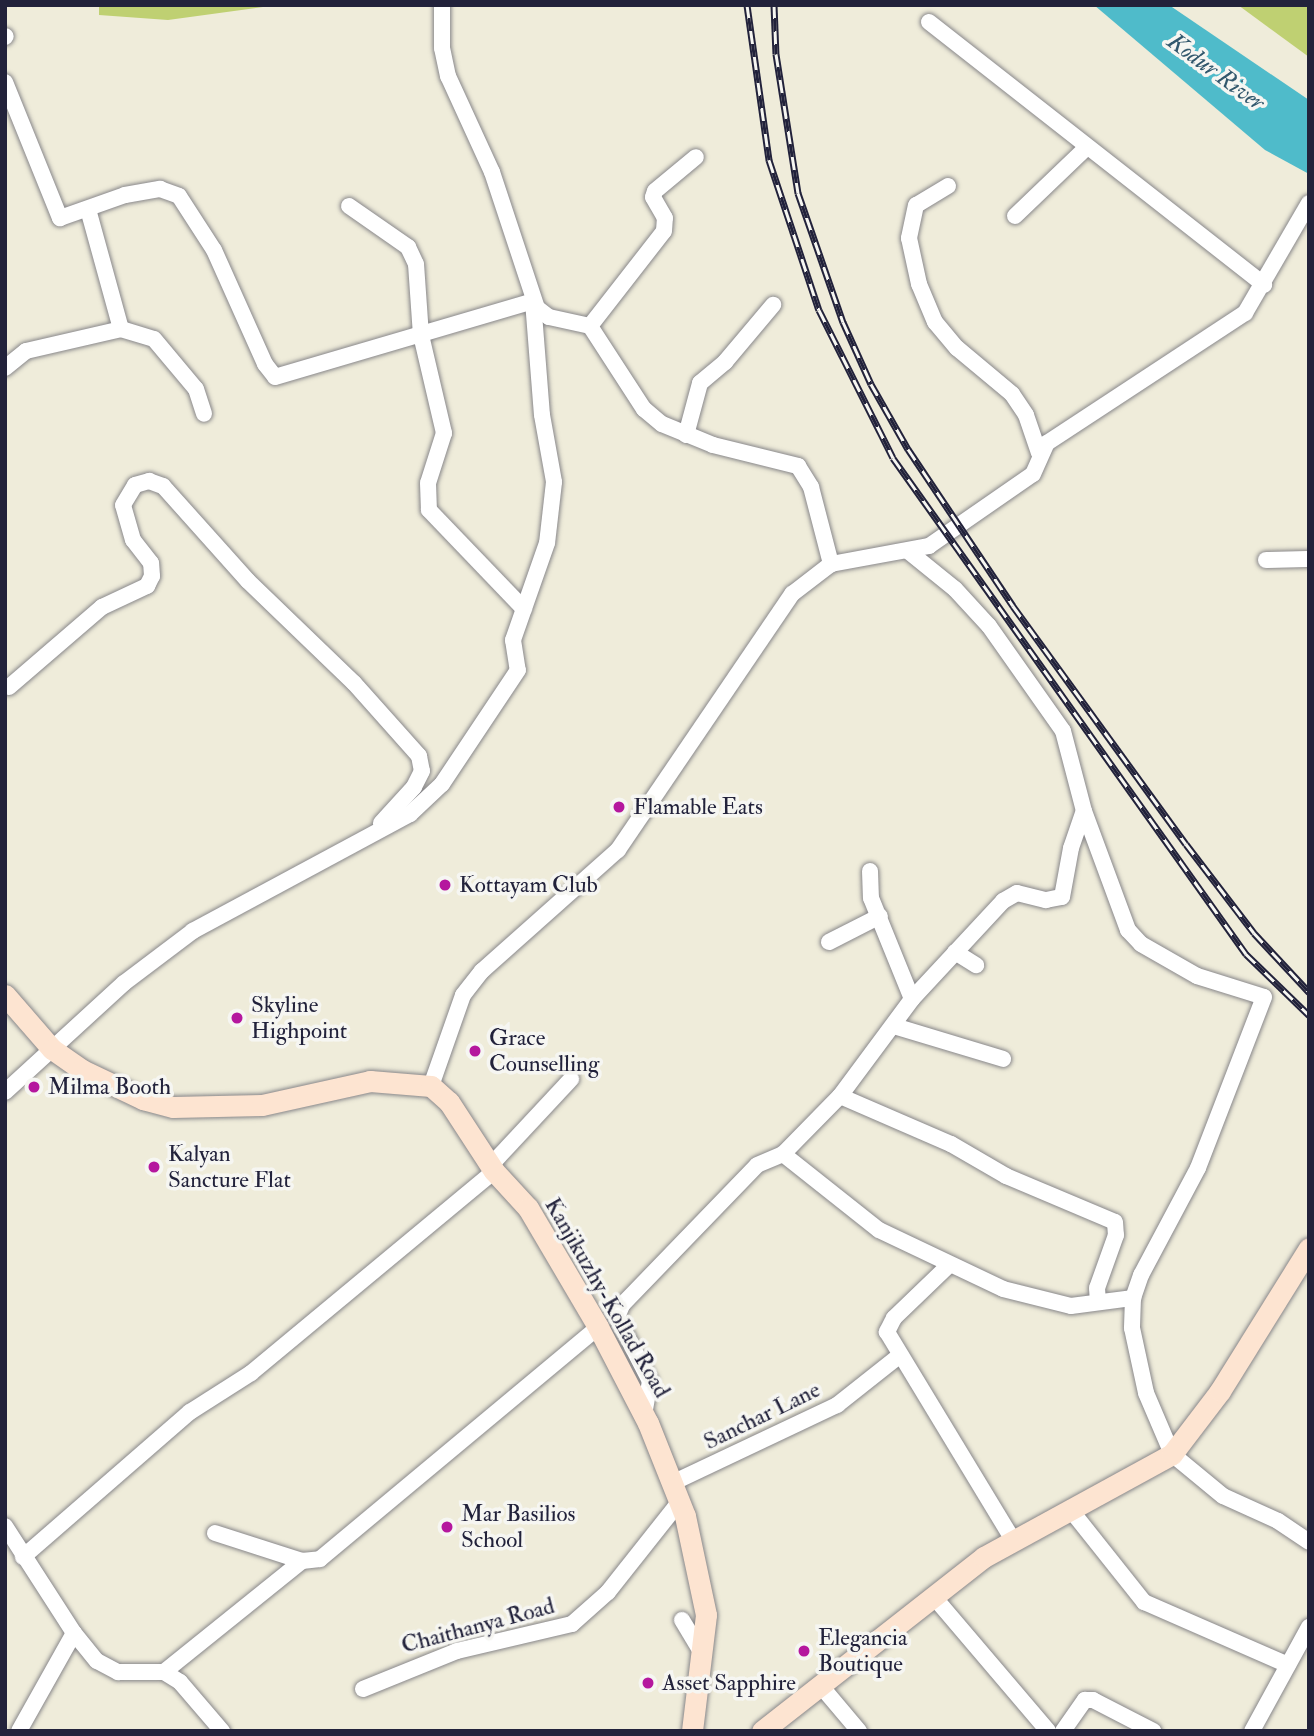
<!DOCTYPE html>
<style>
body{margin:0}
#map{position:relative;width:1314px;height:1736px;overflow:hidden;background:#efecda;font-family:"IM FELL Double Pica",serif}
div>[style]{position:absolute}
.green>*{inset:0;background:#bfd072}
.water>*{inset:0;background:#4fbbca}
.roads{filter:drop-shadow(0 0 2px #88878a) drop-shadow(0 0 2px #88878a)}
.street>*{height:16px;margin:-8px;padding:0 8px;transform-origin:8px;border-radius:8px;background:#fff}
.secondary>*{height:21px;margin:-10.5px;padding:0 10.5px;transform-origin:10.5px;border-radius:10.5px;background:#fde4d1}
.rail>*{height:7px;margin-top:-3.5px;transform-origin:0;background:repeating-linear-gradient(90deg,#f6f6f2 0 13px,#22223b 0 26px);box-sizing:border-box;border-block:2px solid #22223b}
.dots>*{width:19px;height:19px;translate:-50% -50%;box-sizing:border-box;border:4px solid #f6f6f2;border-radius:50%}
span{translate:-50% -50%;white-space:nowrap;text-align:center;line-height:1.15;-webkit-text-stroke:7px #f6f6f2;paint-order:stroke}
.poi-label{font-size:23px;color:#22223b}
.left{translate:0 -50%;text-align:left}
.street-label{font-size:23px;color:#22223b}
.water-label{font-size:24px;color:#32586d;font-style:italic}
.frame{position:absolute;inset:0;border:7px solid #22223b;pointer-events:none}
</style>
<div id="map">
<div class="green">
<div style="clip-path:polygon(99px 5px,277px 5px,168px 20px,99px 15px)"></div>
<div style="clip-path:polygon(1238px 5px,1309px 5px,1309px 57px)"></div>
</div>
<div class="water">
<div style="clip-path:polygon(1094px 5px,1169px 5px,1309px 100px,1309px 174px,1265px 150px)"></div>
</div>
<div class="roads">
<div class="street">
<div style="left:442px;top:5px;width:43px;rotate:90deg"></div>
<div style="left:442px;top:48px;width:29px;rotate:78deg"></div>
<div style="left:448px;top:76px;width:106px;rotate:65.4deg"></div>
<div style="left:492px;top:172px;width:143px;rotate:71.7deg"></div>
<div style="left:537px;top:308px;width:15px;rotate:37deg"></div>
<div style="left:549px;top:317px;width:42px;rotate:12.4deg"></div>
<div style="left:590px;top:326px;width:99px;rotate:57deg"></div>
<div style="left:644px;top:409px;width:23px;rotate:40deg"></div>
<div style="left:662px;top:424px;width:55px;rotate:22.4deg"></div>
<div style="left:713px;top:445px;width:88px;rotate:13.9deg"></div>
<div style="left:798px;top:466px;width:25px;rotate:58deg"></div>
<div style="left:811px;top:487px;width:80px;rotate:75.4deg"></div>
<div style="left:929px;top:22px;width:426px;rotate:38.1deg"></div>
<div style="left:5px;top:37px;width:1px;rotate:-45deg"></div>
<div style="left:5px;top:82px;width:147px;rotate:68deg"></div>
<div style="left:60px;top:218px;width:69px;rotate:-19.5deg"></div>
<div style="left:125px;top:195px;width:36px;rotate:-10deg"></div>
<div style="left:160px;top:189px;width:20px;rotate:20deg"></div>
<div style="left:179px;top:196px;width:64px;rotate:57.1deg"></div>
<div style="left:214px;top:250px;width:125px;rotate:65.9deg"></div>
<div style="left:265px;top:364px;width:16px;rotate:52deg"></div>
<div style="left:275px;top:377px;width:269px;rotate:-16.4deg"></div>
<div style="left:533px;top:301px;width:114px;rotate:85.5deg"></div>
<div style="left:542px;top:415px;width:68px;rotate:79.8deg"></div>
<div style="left:554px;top:482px;width:61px;rotate:96.5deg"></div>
<div style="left:547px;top:543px;width:103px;rotate:109.3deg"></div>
<div style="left:513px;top:640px;width:30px;rotate:81deg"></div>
<div style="left:518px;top:670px;width:137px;rotate:123.7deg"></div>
<div style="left:442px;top:784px;width:44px;rotate:136.8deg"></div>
<div style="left:410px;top:814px;width:247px;rotate:151.7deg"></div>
<div style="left:193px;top:931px;width:86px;rotate:143deg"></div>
<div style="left:124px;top:983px;width:161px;rotate:137.5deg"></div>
<div style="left:948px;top:186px;width:37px;rotate:149deg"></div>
<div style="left:916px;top:205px;width:34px;rotate:102deg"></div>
<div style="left:909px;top:238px;width:47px;rotate:77.7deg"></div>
<div style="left:919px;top:284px;width:41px;rotate:67.2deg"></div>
<div style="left:935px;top:322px;width:34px;rotate:50deg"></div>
<div style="left:957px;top:348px;width:72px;rotate:39.9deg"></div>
<div style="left:1012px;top:394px;width:25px;rotate:56deg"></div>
<div style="left:1026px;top:415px;width:40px;rotate:71.1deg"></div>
<div style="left:349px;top:206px;width:72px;rotate:34.8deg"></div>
<div style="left:408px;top:247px;width:19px;rotate:65deg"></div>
<div style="left:416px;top:264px;width:71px;rotate:86deg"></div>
<div style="left:421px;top:335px;width:101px;rotate:76.8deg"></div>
<div style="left:444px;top:433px;width:52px;rotate:107.7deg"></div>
<div style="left:428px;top:483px;width:27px;rotate:88deg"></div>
<div style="left:429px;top:510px;width:137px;rotate:46.2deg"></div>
<div style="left:1015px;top:216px;width:98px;rotate:-43.8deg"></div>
<div style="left:590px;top:326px;width:120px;rotate:-52.1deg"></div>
<div style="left:664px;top:231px;width:13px;rotate:-86deg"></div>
<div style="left:665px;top:218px;width:24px;rotate:-120deg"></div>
<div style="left:653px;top:197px;width:6px;rotate:-72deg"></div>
<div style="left:655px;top:191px;width:53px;rotate:-39.7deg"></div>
<div style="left:121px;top:329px;width:34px;rotate:17deg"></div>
<div style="left:154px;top:339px;width:65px;rotate:50deg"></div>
<div style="left:196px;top:389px;width:26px;rotate:72deg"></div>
<div style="left:5px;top:368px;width:27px;rotate:-39deg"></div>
<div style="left:26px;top:351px;width:98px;rotate:-13deg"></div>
<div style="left:121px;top:329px;width:124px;rotate:-105.4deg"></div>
<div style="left:686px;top:435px;width:54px;rotate:-74.9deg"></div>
<div style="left:700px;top:383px;width:33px;rotate:-40deg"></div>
<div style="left:725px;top:362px;width:75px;rotate:-49.9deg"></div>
<div style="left:908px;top:551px;width:60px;rotate:39deg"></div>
<div style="left:955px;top:589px;width:50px;rotate:47.4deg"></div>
<div style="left:989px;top:626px;width:128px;rotate:54.8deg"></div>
<div style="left:1063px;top:731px;width:83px;rotate:75.3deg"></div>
<div style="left:1084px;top:811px;width:127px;rotate:69.7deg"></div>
<div style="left:1128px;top:930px;width:19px;rotate:47deg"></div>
<div style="left:1141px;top:944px;width:64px;rotate:29.7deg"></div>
<div style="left:1197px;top:976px;width:70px;rotate:17.4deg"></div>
<div style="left:1264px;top:997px;width:183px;rotate:111.1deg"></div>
<div style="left:1198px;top:1168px;width:121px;rotate:118deg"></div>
<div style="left:1141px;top:1275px;width:24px;rotate:109deg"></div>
<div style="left:1133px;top:1298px;width:30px;rotate:92deg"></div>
<div style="left:1132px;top:1328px;width:66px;rotate:77.8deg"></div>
<div style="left:1146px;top:1393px;width:66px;rotate:66.9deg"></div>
<div style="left:1172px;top:1454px;width:66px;rotate:39.5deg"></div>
<div style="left:1223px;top:1496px;width:60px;rotate:24.4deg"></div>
<div style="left:1278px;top:1521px;width:37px;rotate:34deg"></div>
<div style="left:1266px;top:560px;width:43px;rotate:-1.3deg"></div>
<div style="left:9px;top:687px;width:123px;rotate:-40.7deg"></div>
<div style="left:102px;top:607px;width:50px;rotate:-25deg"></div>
<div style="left:147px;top:586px;width:11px;rotate:-63deg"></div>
<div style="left:152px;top:576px;width:13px;rotate:-94deg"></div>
<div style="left:151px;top:563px;width:29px;rotate:-128deg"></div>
<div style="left:133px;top:540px;width:36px;rotate:-106deg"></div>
<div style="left:123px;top:505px;width:23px;rotate:-59deg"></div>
<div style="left:135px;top:485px;width:15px;rotate:-16deg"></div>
<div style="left:149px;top:481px;width:15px;rotate:20deg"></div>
<div style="left:163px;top:486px;width:127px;rotate:48.2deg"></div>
<div style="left:248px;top:581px;width:147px;rotate:43.9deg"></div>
<div style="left:354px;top:683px;width:98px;rotate:48.3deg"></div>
<div style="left:419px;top:756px;width:15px;rotate:79deg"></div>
<div style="left:422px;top:771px;width:18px;rotate:117deg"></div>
<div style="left:414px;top:787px;width:49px;rotate:132.5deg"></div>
<div style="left:870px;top:871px;width:27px;rotate:88deg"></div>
<div style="left:871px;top:898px;width:109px;rotate:67.9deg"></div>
<div style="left:829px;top:942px;width:57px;rotate:-27deg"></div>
<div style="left:955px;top:952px;width:25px;rotate:32deg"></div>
<div style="left:894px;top:1026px;width:114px;rotate:16.8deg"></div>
<div style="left:431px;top:1086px;width:96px;rotate:-70.6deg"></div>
<div style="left:463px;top:995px;width:31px;rotate:-52deg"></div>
<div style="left:482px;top:971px;width:182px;rotate:-41.7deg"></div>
<div style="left:618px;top:850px;width:310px;rotate:-55.8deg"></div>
<div style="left:792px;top:594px;width:49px;rotate:-37.6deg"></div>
<div style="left:831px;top:564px;width:100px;rotate:-10.4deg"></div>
<div style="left:929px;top:546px;width:126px;rotate:-34.7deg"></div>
<div style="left:1033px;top:474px;width:34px;rotate:-66deg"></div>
<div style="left:1047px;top:443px;width:237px;rotate:-33.3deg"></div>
<div style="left:1245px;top:313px;width:127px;rotate:-59.8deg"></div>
<div style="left:840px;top:1096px;width:121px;rotate:23.4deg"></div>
<div style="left:951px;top:1144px;width:64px;rotate:30.2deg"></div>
<div style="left:1006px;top:1176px;width:118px;rotate:22.9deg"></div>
<div style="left:1115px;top:1222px;width:13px;rotate:86deg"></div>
<div style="left:1116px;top:1235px;width:56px;rotate:109.7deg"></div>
<div style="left:1097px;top:1288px;width:14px;rotate:86deg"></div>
<div style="left:783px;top:1154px;width:122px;rotate:38.4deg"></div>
<div style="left:879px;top:1230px;width:137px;rotate:25.4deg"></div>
<div style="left:1003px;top:1289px;width:70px;rotate:14deg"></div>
<div style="left:1071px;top:1306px;width:63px;rotate:-7.4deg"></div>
<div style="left:490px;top:1166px;width:119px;rotate:-47deg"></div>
<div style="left:948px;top:1266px;width:75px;rotate:136.1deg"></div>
<div style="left:894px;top:1318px;width:16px;rotate:117deg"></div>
<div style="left:887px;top:1332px;width:243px;rotate:58.8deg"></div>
<div style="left:644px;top:1415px;width:35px;rotate:-80deg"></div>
<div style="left:650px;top:1381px;width:72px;rotate:-117.3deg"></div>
<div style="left:617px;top:1317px;width:13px;rotate:-67deg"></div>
<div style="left:622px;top:1305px;width:194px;rotate:-46deg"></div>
<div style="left:757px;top:1165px;width:28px;rotate:-23deg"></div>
<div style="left:783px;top:1154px;width:81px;rotate:-45.5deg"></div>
<div style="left:840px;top:1096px;width:121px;rotate:-53.4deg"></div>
<div style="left:912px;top:999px;width:134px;rotate:-47.1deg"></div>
<div style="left:1003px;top:901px;width:16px;rotate:-30deg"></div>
<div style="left:1017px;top:893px;width:30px;rotate:14deg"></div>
<div style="left:1046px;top:900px;width:16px;rotate:-11deg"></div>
<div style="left:1062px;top:897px;width:50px;rotate:-79.6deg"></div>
<div style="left:1071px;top:848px;width:39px;rotate:-71deg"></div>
<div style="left:672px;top:1483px;width:183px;rotate:-25.3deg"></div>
<div style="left:837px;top:1405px;width:79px;rotate:-38.3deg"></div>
<div style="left:1070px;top:1509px;width:119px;rotate:51.5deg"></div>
<div style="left:1144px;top:1602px;width:157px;rotate:23.6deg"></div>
<div style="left:5px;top:1526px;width:127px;rotate:57.2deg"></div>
<div style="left:74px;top:1633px;width:112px;rotate:119.3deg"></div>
<div style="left:215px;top:1533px;width:91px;rotate:17.8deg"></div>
<div style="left:302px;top:1561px;width:18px;rotate:-6deg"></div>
<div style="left:320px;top:1559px;width:362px;rotate:-39.8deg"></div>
<div style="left:23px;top:1557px;width:221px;rotate:-41deg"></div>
<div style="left:190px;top:1412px;width:72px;rotate:-32.6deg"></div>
<div style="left:251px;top:1373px;width:316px;rotate:-39.7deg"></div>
<div style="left:934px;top:1597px;width:176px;rotate:49.6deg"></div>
<div style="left:682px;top:1620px;width:35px;rotate:59deg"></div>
<div style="left:74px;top:1633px;width:36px;rotate:51deg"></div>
<div style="left:97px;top:1661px;width:24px;rotate:28deg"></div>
<div style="left:118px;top:1672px;width:46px"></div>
<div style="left:164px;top:1672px;width:19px;rotate:32deg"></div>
<div style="left:180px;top:1682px;width:65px;rotate:49.4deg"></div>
<div style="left:164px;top:1672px;width:177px;rotate:-38.8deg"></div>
<div style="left:821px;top:1686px;width:59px;rotate:49.8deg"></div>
<div style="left:363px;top:1689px;width:101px;rotate:-22deg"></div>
<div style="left:457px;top:1651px;width:118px;rotate:-13.2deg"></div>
<div style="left:572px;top:1624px;width:48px;rotate:-41.6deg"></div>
<div style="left:608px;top:1592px;width:116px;rotate:-51.6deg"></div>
<div style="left:1063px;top:1731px;width:38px;rotate:-55deg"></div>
<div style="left:1085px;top:1700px;width:8px"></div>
<div style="left:1093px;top:1700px;width:68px;rotate:27.3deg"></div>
<div style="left:1252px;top:1731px;width:119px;rotate:-61.3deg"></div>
</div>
<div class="secondary">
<div style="left:5px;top:995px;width:72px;rotate:49deg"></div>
<div style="left:52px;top:1049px;width:37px;rotate:35deg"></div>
<div style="left:82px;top:1070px;width:68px;rotate:25.4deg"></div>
<div style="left:143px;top:1099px;width:31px;rotate:15deg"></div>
<div style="left:173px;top:1107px;width:89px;rotate:-1.3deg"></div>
<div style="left:262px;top:1105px;width:111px;rotate:-12.5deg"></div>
<div style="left:370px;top:1081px;width:61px;rotate:4.7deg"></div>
<div style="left:431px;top:1086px;width:24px;rotate:42deg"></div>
<div style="left:449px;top:1102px;width:82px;rotate:56.9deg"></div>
<div style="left:494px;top:1171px;width:50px;rotate:47.4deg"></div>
<div style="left:528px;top:1208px;width:138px;rotate:59.5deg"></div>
<div style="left:598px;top:1327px;width:108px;rotate:62.5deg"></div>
<div style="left:648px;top:1423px;width:100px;rotate:68.3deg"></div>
<div style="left:685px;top:1516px;width:101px;rotate:78deg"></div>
<div style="left:706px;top:1615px;width:117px;rotate:96.9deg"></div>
<div style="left:762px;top:1731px;width:282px;rotate:-38.1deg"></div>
<div style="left:984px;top:1557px;width:214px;rotate:-28.7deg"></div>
<div style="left:1172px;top:1454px;width:79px;rotate:-52.7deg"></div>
<div style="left:1220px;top:1391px;width:168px;rotate:-58.1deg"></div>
</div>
</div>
<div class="rail">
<div style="left:747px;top:5px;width:157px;rotate:81.9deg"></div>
<div style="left:769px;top:160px;width:158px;rotate:71.6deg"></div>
<div style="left:819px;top:310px;width:165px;rotate:63.4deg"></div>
<div style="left:893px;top:458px;width:609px;rotate:54.56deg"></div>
<div style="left:1246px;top:954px;width:88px;rotate:44.1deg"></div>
<div style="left:774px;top:5px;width:49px;rotate:87.7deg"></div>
<div style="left:776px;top:54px;width:141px;rotate:81deg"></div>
<div style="left:798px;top:193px;width:137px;rotate:70.8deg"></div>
<div style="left:843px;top:322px;width:68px;rotate:65.7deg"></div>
<div style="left:871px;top:384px;width:75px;rotate:60.4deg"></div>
<div style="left:908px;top:449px;width:189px;rotate:56.2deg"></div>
<div style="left:1013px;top:606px;width:294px;rotate:54deg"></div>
<div style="left:1186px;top:844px;width:112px;rotate:52.6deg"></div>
<div style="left:1254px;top:933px;width:81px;rotate:47deg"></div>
</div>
<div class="dots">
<div style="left:619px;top:807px;background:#b5179e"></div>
<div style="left:445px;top:885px;background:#b5179e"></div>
<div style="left:237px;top:1018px;background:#b5179e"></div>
<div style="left:475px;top:1051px;background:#b5179e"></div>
<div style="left:34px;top:1087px;background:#b5179e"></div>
<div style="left:154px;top:1167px;background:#b5179e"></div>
<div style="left:447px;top:1527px;background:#b5179e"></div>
<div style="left:804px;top:1651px;background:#b5179e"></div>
<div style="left:648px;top:1683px;background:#b5179e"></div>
</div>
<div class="poi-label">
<span class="left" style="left:633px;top:807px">Flamable Eats</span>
<span class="left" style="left:459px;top:885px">Kottayam Club</span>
<span class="left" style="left:251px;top:1018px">Skyline<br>Highpoint</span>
<span class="left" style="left:489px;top:1051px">Grace<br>Counselling</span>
<span class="left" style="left:48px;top:1087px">Milma Booth</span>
<span class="left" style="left:168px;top:1167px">Kalyan<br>Sancture Flat</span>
<span class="left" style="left:461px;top:1527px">Mar Basilios<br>School</span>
<span class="left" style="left:818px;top:1651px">Elegancia<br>Boutique</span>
<span class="left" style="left:662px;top:1683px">Asset Sapphire</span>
</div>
<div class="street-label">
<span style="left:607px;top:1298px;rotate:60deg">Kanjikuzhy-Kollad Road</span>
<span style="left:762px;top:1416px;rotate:-26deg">Sanchar Lane</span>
<span style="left:478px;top:1626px;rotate:-15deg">Chaithanya Road</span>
</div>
<div class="water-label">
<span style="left:1216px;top:72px;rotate:36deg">Kodur River</span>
</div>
<div class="frame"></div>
</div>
